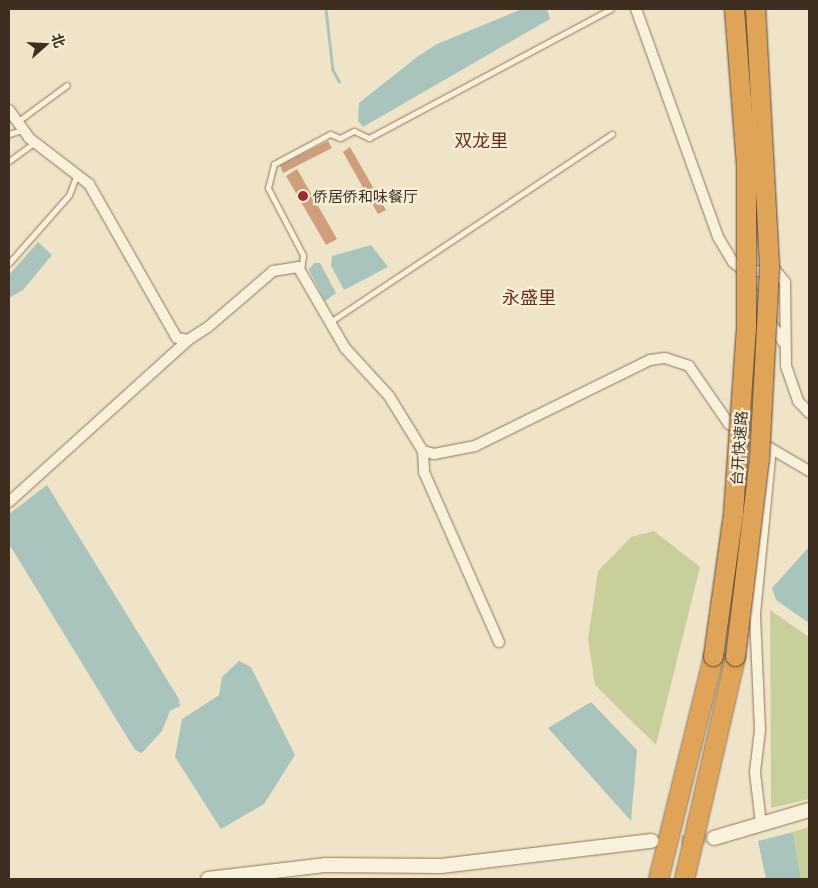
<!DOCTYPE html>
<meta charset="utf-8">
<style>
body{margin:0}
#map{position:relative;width:818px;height:888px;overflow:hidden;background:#f0e4c8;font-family:Literata,"Noto Sans SC",serif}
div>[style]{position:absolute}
.green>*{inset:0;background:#c9cf9b}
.water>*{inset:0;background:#a9c4bc}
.stream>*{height:2.5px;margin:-1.25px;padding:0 1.25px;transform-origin:1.25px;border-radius:1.25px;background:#a9c4bc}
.building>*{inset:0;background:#cf9f7d}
.street-tunnel>*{height:10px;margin-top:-5px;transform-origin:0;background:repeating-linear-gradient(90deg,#ccc0a6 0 10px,transparent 0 15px)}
.roads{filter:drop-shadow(0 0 1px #8d765c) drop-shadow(0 0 1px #8d765c)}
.lane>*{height:5px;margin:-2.5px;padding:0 2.5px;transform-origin:2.5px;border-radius:2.5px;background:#faf1dc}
.street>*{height:10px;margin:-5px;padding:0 5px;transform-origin:5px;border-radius:5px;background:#faf1dc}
.secondary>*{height:14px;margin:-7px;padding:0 7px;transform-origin:7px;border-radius:7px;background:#faf1dc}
.highway>*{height:19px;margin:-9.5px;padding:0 9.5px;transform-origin:9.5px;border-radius:9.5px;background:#e0a458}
.bridges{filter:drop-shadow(0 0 1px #5b4430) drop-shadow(0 0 1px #5b4430)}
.highway-bridge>*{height:19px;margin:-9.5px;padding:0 9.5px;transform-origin:9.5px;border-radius:9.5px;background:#e0a458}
.dots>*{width:14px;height:14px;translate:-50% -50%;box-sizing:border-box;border:2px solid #f7eed8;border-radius:50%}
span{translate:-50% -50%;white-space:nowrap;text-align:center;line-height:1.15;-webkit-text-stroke:4.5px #f7eed8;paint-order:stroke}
.poi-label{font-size:15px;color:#3d2e20}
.left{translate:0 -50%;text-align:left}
.street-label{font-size:15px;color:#3d2e20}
.quarter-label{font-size:18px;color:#6b2e1e}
.frame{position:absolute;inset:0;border:10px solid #3d2e20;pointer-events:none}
.north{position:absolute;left:20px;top:20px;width:50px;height:50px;-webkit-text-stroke:4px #f7eed8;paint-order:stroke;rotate:71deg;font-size:14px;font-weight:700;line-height:20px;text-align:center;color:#3d2e20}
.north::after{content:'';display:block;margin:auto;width:18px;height:22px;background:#3d2e20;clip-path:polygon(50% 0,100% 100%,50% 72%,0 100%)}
</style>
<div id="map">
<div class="green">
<div style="clip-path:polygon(654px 531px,700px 567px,656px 745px,595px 685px,588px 639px,598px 571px,631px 537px)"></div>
<div style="clip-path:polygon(770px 610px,809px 637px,809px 799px,771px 808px)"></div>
<div style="clip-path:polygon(809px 827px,809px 879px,801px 879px,793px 832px)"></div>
</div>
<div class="water">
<div style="clip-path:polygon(522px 9px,547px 9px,550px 19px,363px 127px,358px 121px,359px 103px,417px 57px,437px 44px)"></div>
<div style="clip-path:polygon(38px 242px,52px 255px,23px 290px,9px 298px,9px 275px)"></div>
<div style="clip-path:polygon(371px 245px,388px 267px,344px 290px,331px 266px,332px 256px)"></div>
<div style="clip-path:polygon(314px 263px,320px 263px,336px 293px,325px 301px,309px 270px)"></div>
<div style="clip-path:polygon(47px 485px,179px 699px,180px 706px,170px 711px,162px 731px,142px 753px,135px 750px,9px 544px,9px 514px)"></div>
<div style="clip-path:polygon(809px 547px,809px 623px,776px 600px,772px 588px)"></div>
<div style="clip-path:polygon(239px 661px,251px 667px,295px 755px,264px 804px,221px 829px,175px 757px,182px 719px,219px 695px,222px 677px)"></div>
<div style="clip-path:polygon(591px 702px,637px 750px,631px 821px,548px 728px)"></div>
<div style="clip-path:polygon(793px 832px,801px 879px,766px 879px,758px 841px)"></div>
</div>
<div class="stream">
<div style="left:326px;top:9px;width:61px;rotate:83.5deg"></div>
<div style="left:333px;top:70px;width:13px;rotate:61deg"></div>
</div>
<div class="building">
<div style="clip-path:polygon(328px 141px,332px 148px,283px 173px,280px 165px)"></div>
<div style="clip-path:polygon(350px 147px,386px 210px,378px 214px,343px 152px)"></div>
<div style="clip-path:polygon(297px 169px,337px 239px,326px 245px,286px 176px)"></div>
</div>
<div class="street-tunnel">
<div style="left:666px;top:841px;width:48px;rotate:-3.6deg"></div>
</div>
<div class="roads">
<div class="lane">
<div style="left:17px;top:122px;width:62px;rotate:-36.5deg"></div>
<div style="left:9px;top:134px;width:14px;rotate:-17deg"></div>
<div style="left:9px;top:161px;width:31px;rotate:-36deg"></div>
<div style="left:9px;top:263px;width:91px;rotate:-48.6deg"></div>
<div style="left:69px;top:195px;width:22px;rotate:-69deg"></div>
<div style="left:301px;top:270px;width:15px;rotate:-82deg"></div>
<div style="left:303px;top:255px;width:76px;rotate:-117.6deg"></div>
<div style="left:268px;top:188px;width:25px;rotate:-76deg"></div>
<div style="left:274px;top:164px;width:64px;rotate:-28.2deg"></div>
<div style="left:330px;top:134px;width:11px;rotate:22deg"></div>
<div style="left:340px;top:138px;width:16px;rotate:-27deg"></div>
<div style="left:354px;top:131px;width:17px;rotate:25deg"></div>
<div style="left:369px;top:138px;width:274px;rotate:-28.1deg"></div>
<div style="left:330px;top:322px;width:339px;rotate:-33.7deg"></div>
</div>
<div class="street">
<div style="left:636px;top:9px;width:242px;rotate:70.2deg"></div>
<div style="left:718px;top:237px;width:29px;rotate:59deg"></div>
<div style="left:733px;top:262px;width:14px;rotate:39deg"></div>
<div style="left:744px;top:271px;width:32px"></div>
<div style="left:776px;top:271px;width:14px;rotate:51deg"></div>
<div style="left:785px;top:282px;width:84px;rotate:89.3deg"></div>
<div style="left:786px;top:366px;width:37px;rotate:71deg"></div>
<div style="left:798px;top:401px;width:16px;rotate:47deg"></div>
<div style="left:9px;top:110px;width:34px;rotate:54deg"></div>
<div style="left:29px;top:138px;width:76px;rotate:37.5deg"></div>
<div style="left:89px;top:184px;width:177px;rotate:60.3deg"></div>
<div style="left:177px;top:338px;width:11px;rotate:10deg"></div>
<div style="left:188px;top:340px;width:24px;rotate:-33deg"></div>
<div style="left:208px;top:327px;width:86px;rotate:-40.7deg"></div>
<div style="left:273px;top:271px;width:25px;rotate:-9deg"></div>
<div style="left:298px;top:267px;width:94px;rotate:59.9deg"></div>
<div style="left:345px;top:348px;width:65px;rotate:47.5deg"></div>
<div style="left:389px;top:396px;width:65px;rotate:58.3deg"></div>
<div style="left:423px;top:451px;width:11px;rotate:15deg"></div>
<div style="left:434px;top:454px;width:42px;rotate:-11deg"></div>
<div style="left:475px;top:446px;width:195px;rotate:-26.2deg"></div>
<div style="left:650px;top:360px;width:15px;rotate:-8deg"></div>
<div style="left:665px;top:358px;width:25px;rotate:18deg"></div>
<div style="left:689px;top:366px;width:70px;rotate:55.4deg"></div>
<div style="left:729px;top:424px;width:93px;rotate:30.4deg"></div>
<div style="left:748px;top:286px;width:66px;rotate:58deg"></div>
<div style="left:423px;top:451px;width:21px;rotate:87deg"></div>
<div style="left:424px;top:472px;width:186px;rotate:66.2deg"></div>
<div style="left:9px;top:502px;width:241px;rotate:-42.1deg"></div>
<div style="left:761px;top:824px;width:52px;rotate:-96.6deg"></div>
<div style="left:755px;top:772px;width:42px;rotate:-83.2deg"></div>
<div style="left:760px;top:730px;width:116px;rotate:-92.5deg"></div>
<div style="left:755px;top:614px;width:166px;rotate:-84.5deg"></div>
</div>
<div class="secondary">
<div style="left:714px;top:838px;width:99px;rotate:-16.4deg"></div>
<div style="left:208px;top:879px;width:119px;rotate:-6.8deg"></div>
<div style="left:326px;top:865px;width:115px;rotate:0.5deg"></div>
<div style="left:441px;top:866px;width:212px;rotate:-6.8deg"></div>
</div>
<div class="highway">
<div style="left:658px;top:879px;width:230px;rotate:-76.1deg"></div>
<div style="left:684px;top:879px;width:229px;rotate:-77.1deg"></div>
</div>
</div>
<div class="bridges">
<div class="highway-bridge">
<div style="left:713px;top:656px;width:144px;rotate:-82deg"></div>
<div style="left:733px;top:513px;width:184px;rotate:-86deg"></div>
<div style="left:746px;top:329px;width:164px;rotate:-90deg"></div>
<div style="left:746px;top:165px;width:156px;rotate:-94.4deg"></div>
<div style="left:735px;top:656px;width:198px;rotate:-83.1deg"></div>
<div style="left:759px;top:459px;width:194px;rotate:-87deg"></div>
<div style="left:769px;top:265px;width:256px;rotate:-93.1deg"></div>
</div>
</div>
<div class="dots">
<div style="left:303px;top:196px;background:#9e2a2b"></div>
</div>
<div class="poi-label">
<span class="left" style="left:313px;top:196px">侨居侨和味餐厅</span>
</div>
<div class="street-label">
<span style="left:738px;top:448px;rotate:-86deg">台开快速路</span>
</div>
<div class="quarter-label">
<span style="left:481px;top:140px">双龙里</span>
<span style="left:529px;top:297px">永盛里</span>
</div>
<div class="frame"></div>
<div class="north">北</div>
</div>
